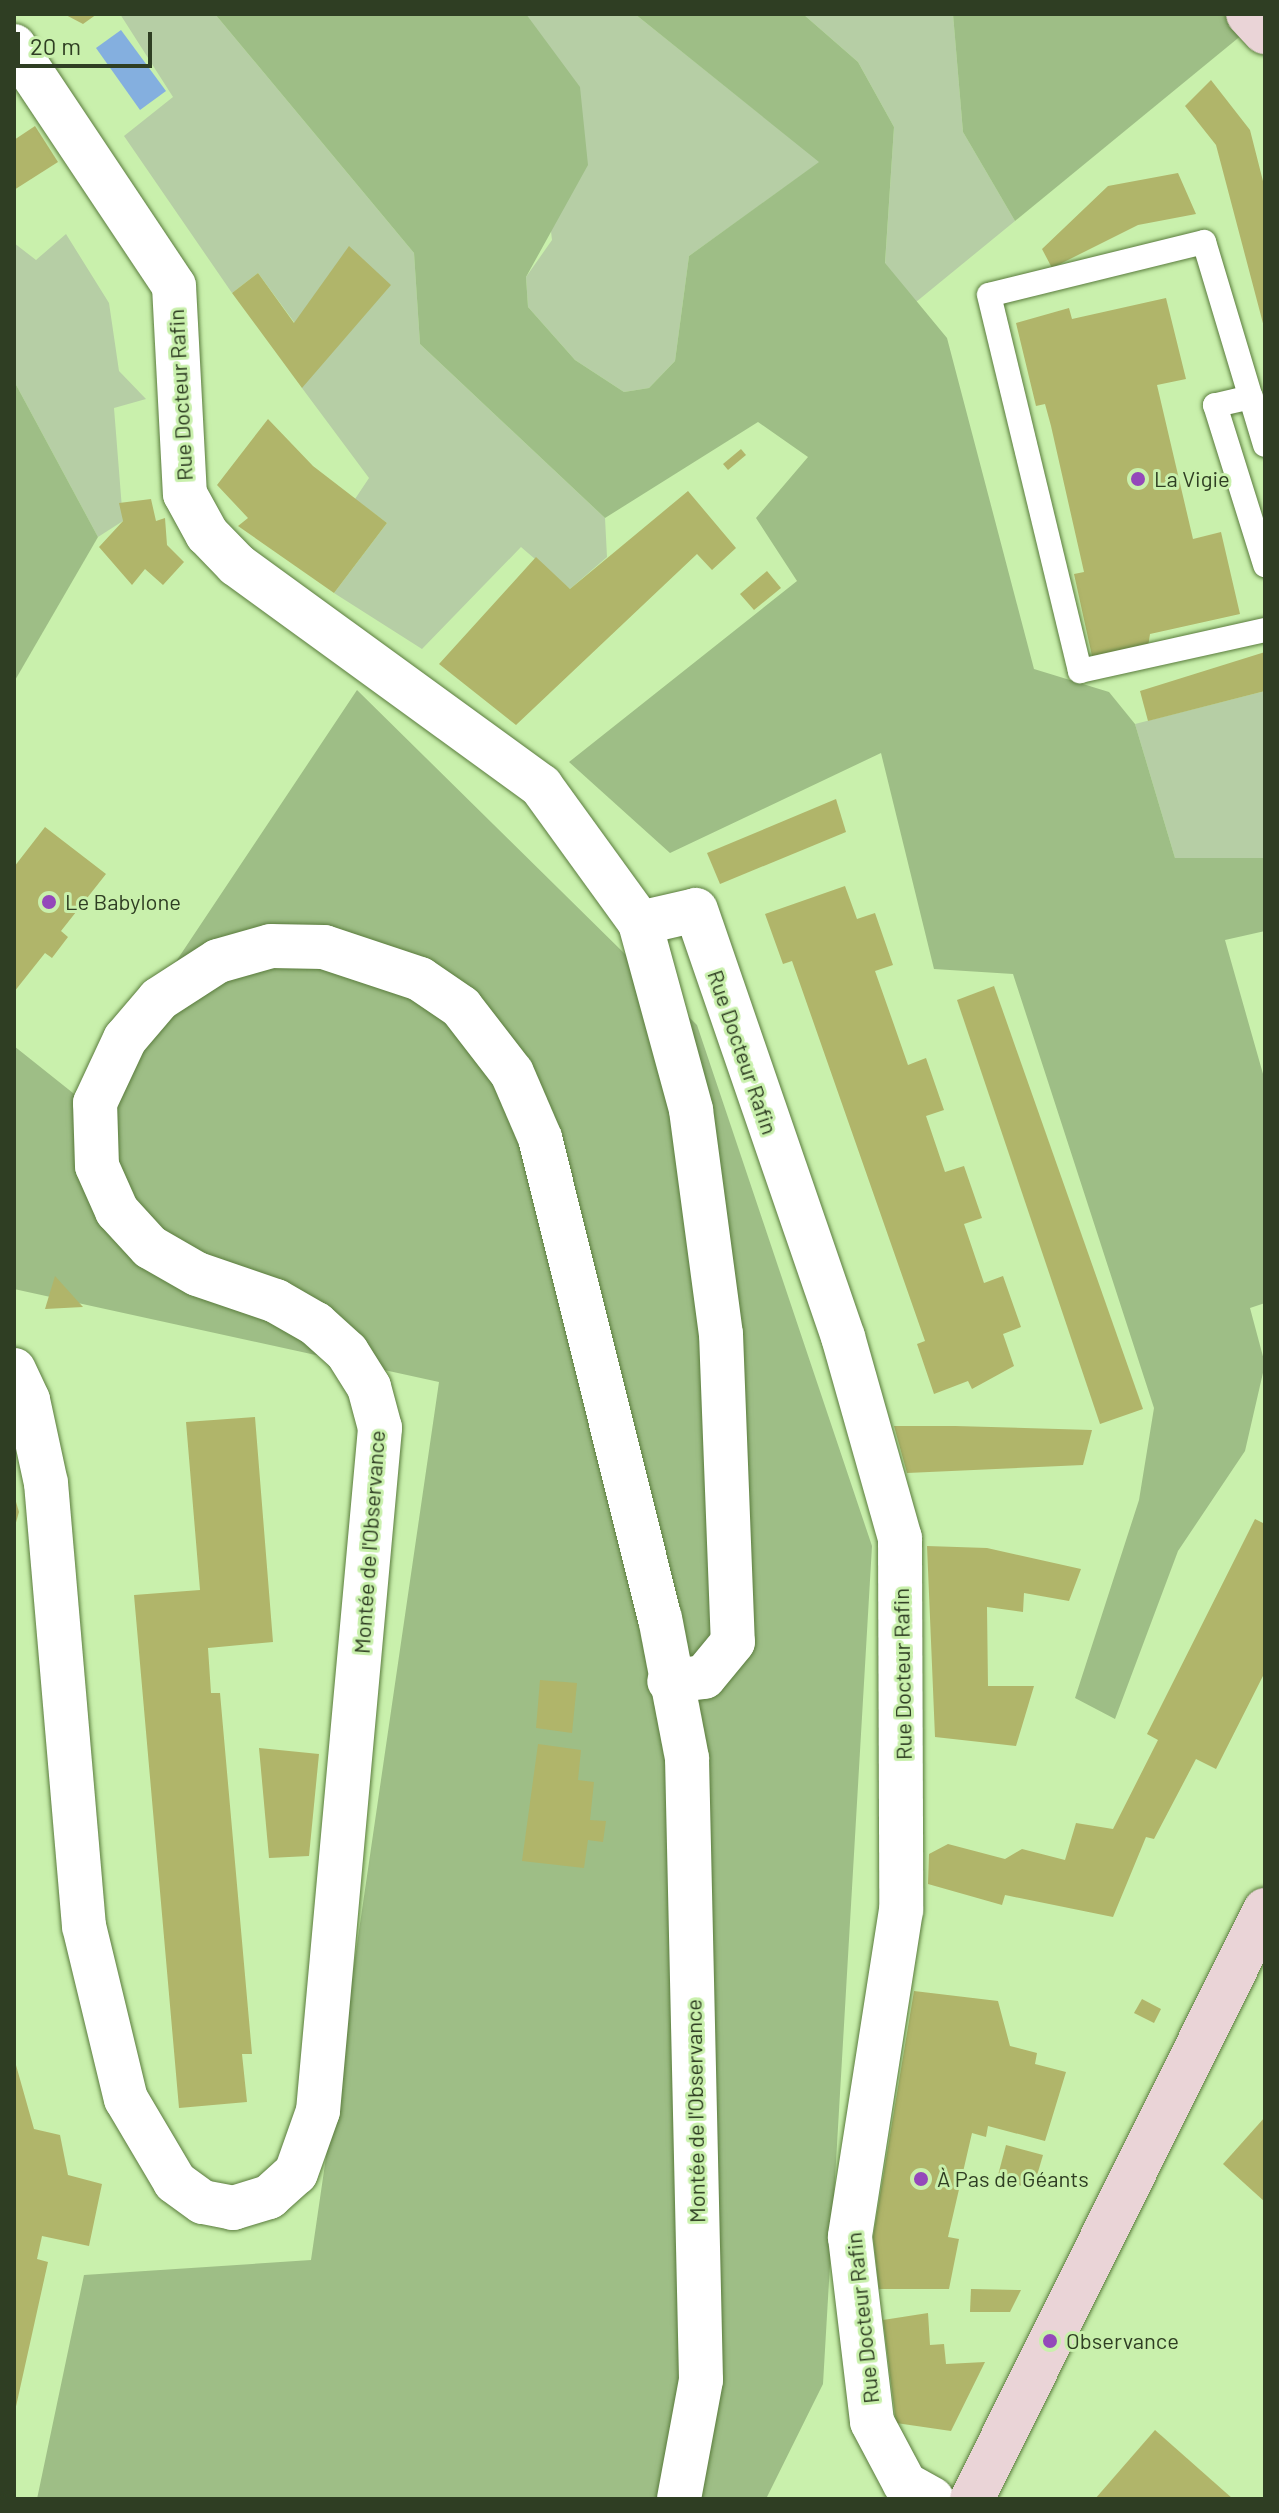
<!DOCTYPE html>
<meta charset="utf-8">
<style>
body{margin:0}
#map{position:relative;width:1279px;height:2513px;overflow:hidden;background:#c9f0ac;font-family:Barlow,sans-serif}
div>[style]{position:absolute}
.green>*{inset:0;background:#b6cea5}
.forest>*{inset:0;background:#9ebe86}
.water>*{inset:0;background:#84afdf}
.building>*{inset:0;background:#b0b56a}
.roads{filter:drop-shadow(0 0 2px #5a7c3d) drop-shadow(0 0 2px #5a7c3d)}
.lane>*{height:24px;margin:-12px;padding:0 12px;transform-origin:12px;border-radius:12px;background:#fff}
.street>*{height:44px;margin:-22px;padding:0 22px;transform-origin:22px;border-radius:22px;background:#fff}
.secondary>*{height:44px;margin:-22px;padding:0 22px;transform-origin:22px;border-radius:22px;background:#ead4d7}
.dots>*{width:22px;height:22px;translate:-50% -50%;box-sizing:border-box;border:4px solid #c9f0ac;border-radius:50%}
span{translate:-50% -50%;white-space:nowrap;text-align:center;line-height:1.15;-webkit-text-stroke:6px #c9f0ac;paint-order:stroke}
.street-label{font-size:22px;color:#2f3e23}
.poi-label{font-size:22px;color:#2f3e23}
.left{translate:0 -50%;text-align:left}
.frame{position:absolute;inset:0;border:16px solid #2f3e23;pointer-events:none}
.scale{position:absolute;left:16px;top:32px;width:136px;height:36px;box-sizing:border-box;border:4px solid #2f3e23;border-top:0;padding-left:10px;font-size:24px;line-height:28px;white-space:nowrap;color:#2f3e23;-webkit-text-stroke:6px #c9f0ac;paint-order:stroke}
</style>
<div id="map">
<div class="green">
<div style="clip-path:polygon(120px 14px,215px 14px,414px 253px,420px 344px,605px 518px,607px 557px,570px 589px,521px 547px,422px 649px,334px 593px,387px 523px,355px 499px,369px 478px,302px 388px,294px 322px,258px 273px,232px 293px,124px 136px,173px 97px)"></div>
<div style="clip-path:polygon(526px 14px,635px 14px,820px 162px,689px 256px,675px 361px,649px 388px,624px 392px,575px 360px,528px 307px,526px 277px,552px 240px)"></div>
<div style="clip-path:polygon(803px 14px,953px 14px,963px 132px,1015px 221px,916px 302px,885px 264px,894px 127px,858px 62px)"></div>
<div style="clip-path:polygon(66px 234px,109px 303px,119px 371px,146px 399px,114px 408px,123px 521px,98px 537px,14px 381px,14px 243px,36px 260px)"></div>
<div style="clip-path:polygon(1265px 691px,1265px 858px,1175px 858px,1135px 724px)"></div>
</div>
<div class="forest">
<div style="clip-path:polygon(215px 14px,526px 14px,580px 87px,588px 165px,526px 277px,528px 307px,575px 360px,624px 392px,649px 388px,675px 361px,689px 256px,819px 162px,635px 14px,803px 14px,858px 62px,894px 127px,885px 263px,947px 338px,1034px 669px,1109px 692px,1135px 724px,1175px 858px,1265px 858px,1265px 931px,1225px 940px,1265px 1081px,1265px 1303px,1250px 1308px,1265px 1364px,1245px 1451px,1178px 1551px,1115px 1719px,1075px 1698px,1139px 1500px,1154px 1408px,1013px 974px,934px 969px,881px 753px,670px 853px,569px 762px,797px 581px,756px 518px,808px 457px,758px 422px,605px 518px,420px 344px,414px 253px)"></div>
<div style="clip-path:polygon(953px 14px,1265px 14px,1265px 16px,1015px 221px,963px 132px)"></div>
<div style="clip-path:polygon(14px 381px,98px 537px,14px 682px)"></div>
<div style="clip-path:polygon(357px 690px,697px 1025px,872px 1546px,823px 2384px,766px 2499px,37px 2499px,84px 2275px,311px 2260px,439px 1382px,14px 1289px,14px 1046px,83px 1101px)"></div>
</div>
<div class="water">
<div style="clip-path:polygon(121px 30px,166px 91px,140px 110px,96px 48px)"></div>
</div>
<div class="building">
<div style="clip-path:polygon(64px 14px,97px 14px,83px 24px)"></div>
<div style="clip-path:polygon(1211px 80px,1250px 130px,1265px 189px,1265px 331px,1216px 145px,1185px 106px)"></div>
<div style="clip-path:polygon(35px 126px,58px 162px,14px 190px,14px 140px)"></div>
<div style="clip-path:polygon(1178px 173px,1196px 214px,1138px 225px,1052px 268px,1042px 249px,1108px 186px)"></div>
<div style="clip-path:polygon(349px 246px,391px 285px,302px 388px,232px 293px,258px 273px,294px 323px)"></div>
<div style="clip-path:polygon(1166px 298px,1186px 379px,1157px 385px,1193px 539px,1221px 532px,1240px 614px,1150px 634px,1148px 647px,1092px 656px,1074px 574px,1084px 572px,1051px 426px,1045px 404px,1036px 406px,1016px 323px,1069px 308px,1072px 319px)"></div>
<div style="clip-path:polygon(268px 419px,313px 466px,387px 523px,334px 593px,238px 526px,248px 518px,217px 485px)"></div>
<div style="clip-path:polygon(741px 449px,746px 455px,728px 470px,723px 464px)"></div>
<div style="clip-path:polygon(688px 491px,736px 548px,712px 570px,697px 554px,516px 725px,439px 664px,536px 557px,570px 589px)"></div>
<div style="clip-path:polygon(151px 499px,156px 521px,165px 518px,167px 545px,184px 562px,163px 585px,145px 569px,132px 585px,99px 547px,123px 521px,119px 503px)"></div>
<div style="clip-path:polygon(767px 571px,781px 588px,754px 610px,740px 594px)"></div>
<div style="clip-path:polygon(1265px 652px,1265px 691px,1148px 721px,1140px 691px)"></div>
<div style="clip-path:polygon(836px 799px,846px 832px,720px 884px,707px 853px)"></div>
<div style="clip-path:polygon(45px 827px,106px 874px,61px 931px,68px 937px,52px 958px,45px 953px,14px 992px,14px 867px)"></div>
<div style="clip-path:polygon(845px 886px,857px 919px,875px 913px,893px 965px,875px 971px,893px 1022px,908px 1065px,926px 1058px,944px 1110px,926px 1116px,945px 1172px,964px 1166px,982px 1218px,964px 1224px,984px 1283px,1003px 1276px,1021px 1327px,1003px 1334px,1014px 1366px,972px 1389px,968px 1381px,934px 1394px,917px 1344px,925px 1341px,792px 961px,783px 964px,765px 914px)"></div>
<div style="clip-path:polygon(994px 986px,1143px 1409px,1100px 1424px,957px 1000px)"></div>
<div style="clip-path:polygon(55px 1276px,83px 1307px,45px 1309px)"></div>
<div style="clip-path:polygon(255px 1417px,273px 1642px,208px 1648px,211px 1693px,220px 1693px,252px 2054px,242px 2054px,247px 2102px,179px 2108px,134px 1595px,200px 1590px,186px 1422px)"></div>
<div style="clip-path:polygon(894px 1426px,955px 1426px,1092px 1430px,1083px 1465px,907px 1473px)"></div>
<div style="clip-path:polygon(14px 1495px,19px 1512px,15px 1526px,14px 1526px)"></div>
<div style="clip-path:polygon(1255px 1519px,1265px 1524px,1265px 1672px,1216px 1769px,1196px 1759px,1154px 1839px,1146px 1837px,1113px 1917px,1005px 1895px,1002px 1905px,928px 1884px,929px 1854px,948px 1844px,1005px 1859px,1022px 1849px,1065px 1860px,1076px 1823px,1113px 1829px,1158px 1740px,1147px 1734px)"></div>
<div style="clip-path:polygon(927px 1546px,987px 1548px,1081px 1569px,1069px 1601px,1024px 1593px,1023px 1612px,987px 1607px,988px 1686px,1034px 1686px,1016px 1746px,935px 1737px)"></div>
<div style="clip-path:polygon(540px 1680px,577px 1683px,572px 1733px,536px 1728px)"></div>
<div style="clip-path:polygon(538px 1744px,581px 1750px,578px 1780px,594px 1782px,590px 1820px,606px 1821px,603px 1842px,588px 1840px,584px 1868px,522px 1861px)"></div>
<div style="clip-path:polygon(259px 1748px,319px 1754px,309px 1856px,269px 1858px)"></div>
<div style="clip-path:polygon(914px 1991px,998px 2001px,1010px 2046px,1037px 2053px,1035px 2064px,1066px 2072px,1045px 2141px,988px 2126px,986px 2137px,972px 2133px,948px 2237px,959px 2239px,949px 2289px,879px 2289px,873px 2237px)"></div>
<div style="clip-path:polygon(1142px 1999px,1161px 2009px,1154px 2023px,1134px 2013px)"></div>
<div style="clip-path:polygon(14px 2058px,34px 2129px,60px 2135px,68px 2175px,102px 2184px,89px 2246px,42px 2236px,37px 2259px,48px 2262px,15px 2411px)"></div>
<div style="clip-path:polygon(1265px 2117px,1265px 2202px,1223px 2164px)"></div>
<div style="clip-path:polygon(1006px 2145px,1043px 2155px,1033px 2189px,997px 2179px)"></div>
<div style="clip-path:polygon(971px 2289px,1021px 2290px,1010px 2312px,970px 2312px)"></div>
<div style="clip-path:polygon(928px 2313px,930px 2345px,944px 2344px,946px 2364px,985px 2362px,951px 2431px,896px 2423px,883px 2320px)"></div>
<div style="clip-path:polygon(1155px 2430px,1233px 2499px,1095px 2499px)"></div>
</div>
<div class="roads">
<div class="lane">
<div style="left:1251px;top:397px;width:37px;rotate:167deg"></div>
<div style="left:1215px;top:405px;width:168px;rotate:72.6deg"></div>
<div style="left:1265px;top:445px;width:212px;rotate:-106.7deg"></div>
<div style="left:1204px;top:242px;width:221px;rotate:166.2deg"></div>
<div style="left:989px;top:295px;width:387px;rotate:76.4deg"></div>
<div style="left:1080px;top:671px;width:189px;rotate:-12.5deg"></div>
</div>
<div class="street">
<div style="left:14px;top:46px;width:288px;rotate:56.3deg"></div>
<div style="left:174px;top:286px;width:208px;rotate:87deg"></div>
<div style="left:185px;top:494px;width:46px;rotate:61.2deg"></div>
<div style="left:207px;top:534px;width:43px;rotate:45.9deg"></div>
<div style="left:237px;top:565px;width:376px;rotate:36deg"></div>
<div style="left:541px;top:786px;width:169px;rotate:54.1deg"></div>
<div style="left:640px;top:923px;width:194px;rotate:74.7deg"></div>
<div style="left:691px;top:1110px;width:226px;rotate:82.4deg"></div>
<div style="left:721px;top:1334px;width:308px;rotate:87.8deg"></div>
<div style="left:733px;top:1642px;width:45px;rotate:129.6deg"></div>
<div style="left:704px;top:1677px;width:35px;rotate:173deg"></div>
<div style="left:640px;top:923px;width:57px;rotate:-13.1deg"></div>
<div style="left:696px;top:910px;width:452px;rotate:71deg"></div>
<div style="left:843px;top:1337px;width:209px;rotate:74.2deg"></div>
<div style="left:900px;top:1538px;width:372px;rotate:89.8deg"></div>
<div style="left:901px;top:1910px;width:331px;rotate:98.9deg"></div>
<div style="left:850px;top:2237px;width:186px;rotate:83.2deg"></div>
<div style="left:872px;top:2422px;width:70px;rotate:62deg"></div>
<div style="left:905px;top:2484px;width:31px;rotate:29deg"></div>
<div style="left:14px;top:1370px;width:33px;rotate:65deg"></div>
<div style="left:28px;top:1400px;width:85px;rotate:77.8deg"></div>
<div style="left:46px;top:1483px;width:445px;rotate:85.1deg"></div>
<div style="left:84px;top:1926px;width:178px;rotate:76.4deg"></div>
<div style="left:126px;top:2099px;width:96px;rotate:59.4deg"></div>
<div style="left:175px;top:2182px;width:34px;rotate:36deg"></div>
<div style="left:203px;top:2202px;width:31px;rotate:11deg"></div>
<div style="left:233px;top:2208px;width:38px;rotate:-17deg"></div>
<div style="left:269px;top:2197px;width:36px;rotate:-42deg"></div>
<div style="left:296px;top:2173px;width:66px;rotate:-70.5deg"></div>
<div style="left:318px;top:2111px;width:686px;rotate:-84.81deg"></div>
<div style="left:380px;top:1428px;width:42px;rotate:-105deg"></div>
<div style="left:369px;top:1387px;width:41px;rotate:-122.2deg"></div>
<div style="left:347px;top:1352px;width:42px;rotate:-137.9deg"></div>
<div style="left:316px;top:1324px;width:46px;rotate:-150.1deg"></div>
<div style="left:276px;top:1301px;width:83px;rotate:-161.1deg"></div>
<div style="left:197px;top:1274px;width:54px;rotate:-150.1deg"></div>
<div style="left:150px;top:1247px;width:49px;rotate:-132.5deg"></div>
<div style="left:117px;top:1211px;width:49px;rotate:-114deg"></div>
<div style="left:97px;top:1166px;width:63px;rotate:-91.8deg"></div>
<div style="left:95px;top:1103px;width:71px;rotate:-64.9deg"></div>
<div style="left:125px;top:1039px;width:52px;rotate:-49.6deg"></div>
<div style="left:159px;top:999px;width:70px;rotate:-32.8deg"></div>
<div style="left:218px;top:961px;width:55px;rotate:-15.8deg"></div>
<div style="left:271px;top:946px;width:53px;rotate:1.1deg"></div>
<div style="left:324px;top:947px;width:101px;rotate:18.4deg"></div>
<div style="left:420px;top:979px;width:50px;rotate:34.3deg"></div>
<div style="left:461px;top:1007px;width:83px;rotate:52.3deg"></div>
<div style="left:512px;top:1073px;width:71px;rotate:66.7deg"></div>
<div style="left:540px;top:1138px;width:495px;rotate:76deg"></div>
<div style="left:660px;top:1618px;width:143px;rotate:79.1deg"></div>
<div style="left:687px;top:1758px;width:622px;rotate:88.71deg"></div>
<div style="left:701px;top:2380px;width:121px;rotate:100.5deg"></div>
</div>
<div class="secondary">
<div style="left:1248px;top:14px;width:25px;rotate:47deg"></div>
<div style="left:972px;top:2499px;width:658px;rotate:-63.55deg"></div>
</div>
</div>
<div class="dots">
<div style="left:1138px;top:479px;background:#9448ba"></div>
<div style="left:49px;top:902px;background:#9448ba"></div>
<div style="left:921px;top:2179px;background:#9448ba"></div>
<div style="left:1050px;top:2341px;background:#9448ba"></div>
</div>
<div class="street-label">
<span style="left:180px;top:395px;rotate:-93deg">Rue Docteur Rafin</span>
<span style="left:743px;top:1052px;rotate:71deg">Rue Docteur Rafin</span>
<span style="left:369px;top:1542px;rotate:-86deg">Montée de l'Observance</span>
<span style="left:902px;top:1674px;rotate:-91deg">Rue Docteur Rafin</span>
<span style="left:695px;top:2111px;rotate:-91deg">Montée de l'Observance</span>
<span style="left:862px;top:2318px;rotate:-96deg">Rue Docteur Rafin</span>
</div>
<div class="poi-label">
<span class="left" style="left:1154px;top:479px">La Vigie</span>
<span class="left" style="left:65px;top:902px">Le Babylone</span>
<span class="left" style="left:937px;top:2179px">À Pas de Géants</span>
<span class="left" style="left:1066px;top:2341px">Observance</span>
</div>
<div class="frame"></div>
<div class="scale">20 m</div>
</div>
